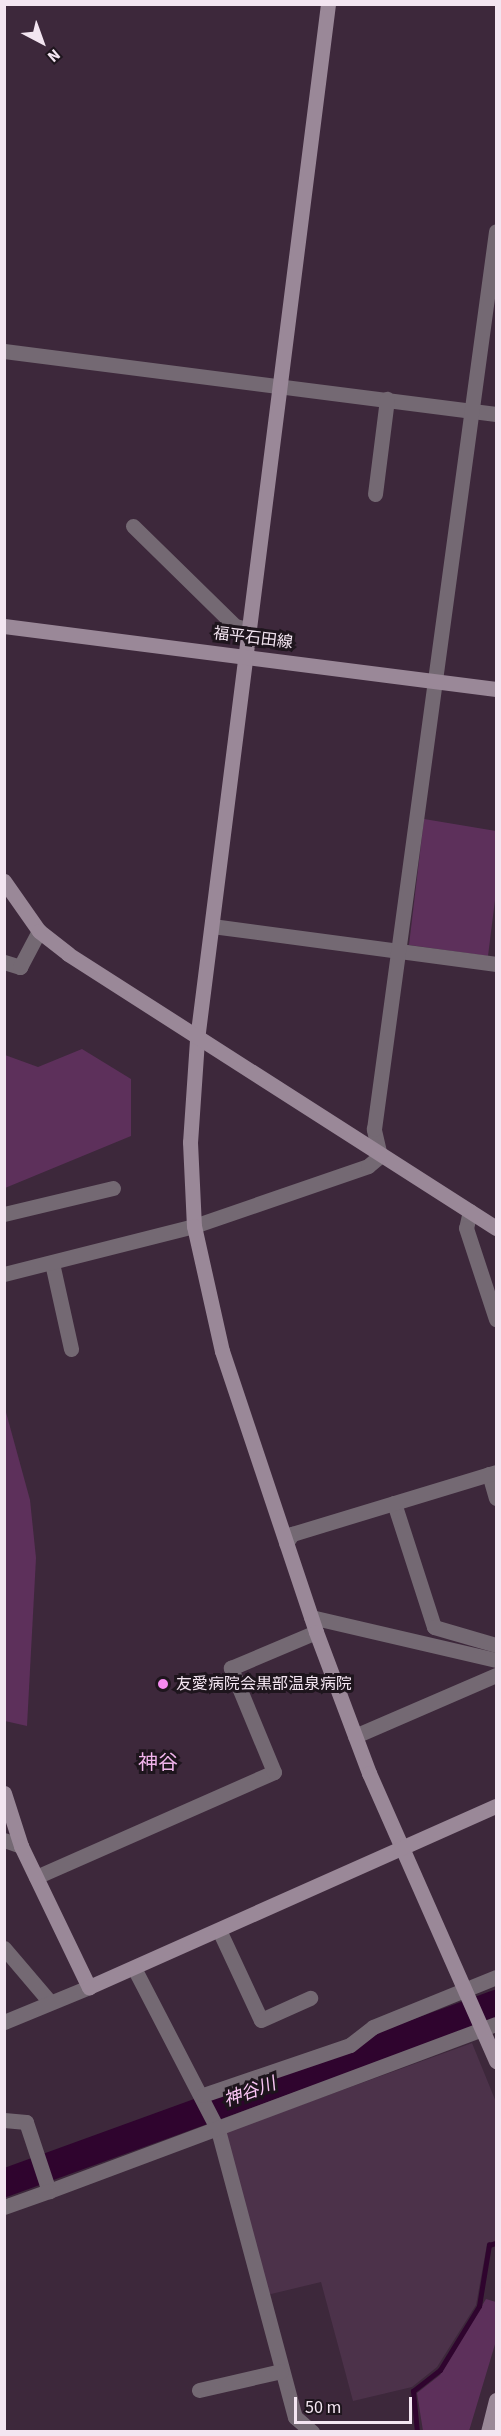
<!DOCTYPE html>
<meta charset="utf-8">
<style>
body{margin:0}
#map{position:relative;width:501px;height:2436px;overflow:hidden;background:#3d283b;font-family:"Source Sans 3","Noto Sans JP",sans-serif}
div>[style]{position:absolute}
.built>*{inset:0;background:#4c324a}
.green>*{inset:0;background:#5d305b}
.stream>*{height:4.5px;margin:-2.25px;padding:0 2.25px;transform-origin:2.25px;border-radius:2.25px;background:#2f042e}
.river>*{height:28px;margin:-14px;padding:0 14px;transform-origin:14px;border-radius:14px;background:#2f042e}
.street>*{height:15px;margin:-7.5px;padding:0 7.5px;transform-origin:7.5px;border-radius:7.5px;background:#746973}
.secondary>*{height:15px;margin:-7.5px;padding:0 7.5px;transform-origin:7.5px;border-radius:7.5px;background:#9a8898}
.dots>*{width:16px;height:16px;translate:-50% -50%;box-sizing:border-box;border:3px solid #1e151d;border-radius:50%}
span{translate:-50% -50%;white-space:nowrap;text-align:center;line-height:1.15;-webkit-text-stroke:6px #1e151d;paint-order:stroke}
.street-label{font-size:16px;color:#f3e5f1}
.poi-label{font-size:16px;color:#f3e5f1}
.left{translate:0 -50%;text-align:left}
.water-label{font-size:18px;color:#fac6f5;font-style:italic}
.quarter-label{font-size:20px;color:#f1b4ec}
.frame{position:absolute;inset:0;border:6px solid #f3e5f1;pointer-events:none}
.north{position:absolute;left:12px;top:12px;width:60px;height:60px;-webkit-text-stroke:4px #1e151d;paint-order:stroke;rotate:139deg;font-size:16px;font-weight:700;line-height:24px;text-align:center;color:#f3e5f1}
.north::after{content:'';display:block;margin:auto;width:21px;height:27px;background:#f3e5f1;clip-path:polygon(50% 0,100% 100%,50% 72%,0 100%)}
.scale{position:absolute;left:294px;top:2397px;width:118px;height:27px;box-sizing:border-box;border:3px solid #f3e5f1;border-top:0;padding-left:8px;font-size:18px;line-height:21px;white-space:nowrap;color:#f3e5f1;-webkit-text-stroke:4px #1e151d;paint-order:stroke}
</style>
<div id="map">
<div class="built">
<div style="clip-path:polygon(472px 2043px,496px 2102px,496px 2241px,487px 2244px,476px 2305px,437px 2367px,412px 2387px,353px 2401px,321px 2282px,267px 2295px,224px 2133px)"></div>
</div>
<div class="green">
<div style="clip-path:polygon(424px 819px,496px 831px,496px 892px,488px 956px,409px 945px)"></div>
<div style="clip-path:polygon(82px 1049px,131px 1079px,131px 1136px,5px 1188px,5px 1055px,38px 1067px)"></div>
<div style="clip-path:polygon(4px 1405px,30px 1500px,36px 1558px,27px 1726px,5px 1721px)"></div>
<div style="clip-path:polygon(486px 2299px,496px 2302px,496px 2341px,469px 2431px,423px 2431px,417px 2393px,440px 2375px)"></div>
</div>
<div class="stream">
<div style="left:417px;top:2432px;width:41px;rotate:-95.6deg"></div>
<div style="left:413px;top:2391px;width:34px;rotate:-38deg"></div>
<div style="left:440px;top:2370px;width:75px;rotate:-58.6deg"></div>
<div style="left:479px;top:2306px;width:62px;rotate:-80.7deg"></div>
<div style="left:489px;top:2245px;width:7px;rotate:-16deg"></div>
</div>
<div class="river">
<div style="left:4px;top:2183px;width:524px;rotate:-19.99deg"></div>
</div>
<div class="street">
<div style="left:4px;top:351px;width:496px;rotate:7.3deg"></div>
<div style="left:375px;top:494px;width:96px;rotate:-82.8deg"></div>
<div style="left:133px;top:526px;width:143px;rotate:44.4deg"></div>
<div style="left:235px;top:626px;width:13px;rotate:13deg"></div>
<div style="left:212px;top:926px;width:287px;rotate:7.6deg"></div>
<div style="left:4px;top:962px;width:17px;rotate:17deg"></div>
<div style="left:20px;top:967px;width:41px;rotate:-62.2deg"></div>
<div style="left:470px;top:1211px;width:17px;rotate:103deg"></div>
<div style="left:466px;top:1228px;width:96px;rotate:71.8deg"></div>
<div style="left:4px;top:1214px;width:112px;rotate:-13.4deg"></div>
<div style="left:52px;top:1263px;width:88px;rotate:77.5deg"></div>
<div style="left:4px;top:1274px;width:196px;rotate:-14.2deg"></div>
<div style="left:194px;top:1226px;width:184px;rotate:-19deg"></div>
<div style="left:368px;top:1166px;width:16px;rotate:-40deg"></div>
<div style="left:380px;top:1156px;width:28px;rotate:-103deg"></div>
<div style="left:374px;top:1129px;width:906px;rotate:-82.26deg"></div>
<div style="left:489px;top:1474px;width:25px;rotate:74deg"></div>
<div style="left:394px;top:1503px;width:130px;rotate:72.1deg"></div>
<div style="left:434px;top:1627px;width:65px;rotate:16.2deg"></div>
<div style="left:286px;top:1543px;width:11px;rotate:-56deg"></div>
<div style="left:292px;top:1534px;width:213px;rotate:-16.9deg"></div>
<div style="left:311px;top:1617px;width:190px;rotate:13.1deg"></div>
<div style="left:355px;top:1736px;width:154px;rotate:-23.4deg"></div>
<div style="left:4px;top:1840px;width:18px;rotate:19deg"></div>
<div style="left:36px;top:1877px;width:260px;rotate:-23.8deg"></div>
<div style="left:274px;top:1772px;width:113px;rotate:-112.5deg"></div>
<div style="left:231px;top:1668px;width:92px;rotate:-23deg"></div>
<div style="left:219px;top:1930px;width:99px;rotate:65deg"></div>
<div style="left:261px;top:2020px;width:54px;rotate:-24.2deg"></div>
<div style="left:4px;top:1948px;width:71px;rotate:49.6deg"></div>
<div style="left:134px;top:1968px;width:182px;rotate:62.6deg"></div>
<div style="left:218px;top:2130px;width:297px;rotate:75deg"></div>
<div style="left:295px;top:2417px;width:23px;rotate:41deg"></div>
<div style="left:4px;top:2022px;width:92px;rotate:-22.4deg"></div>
<div style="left:203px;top:2095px;width:155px;rotate:-18.8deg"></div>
<div style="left:350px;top:2045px;width:29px;rotate:-38deg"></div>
<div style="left:373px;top:2027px;width:133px;rotate:-22.1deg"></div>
<div style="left:4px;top:2120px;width:22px;rotate:5deg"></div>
<div style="left:26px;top:2122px;width:73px;rotate:71.6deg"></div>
<div style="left:49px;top:2191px;width:477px;rotate:-20.5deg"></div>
<div style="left:4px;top:2207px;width:48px;rotate:-19.6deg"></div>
<div style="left:199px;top:2390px;width:84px;rotate:-13deg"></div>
</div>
<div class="secondary">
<div style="left:328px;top:4px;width:1044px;rotate:97.21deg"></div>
<div style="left:197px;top:1040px;width:102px;rotate:93.9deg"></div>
<div style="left:190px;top:1142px;width:84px;rotate:87.3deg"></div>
<div style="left:194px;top:1226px;width:128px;rotate:77.4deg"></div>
<div style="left:222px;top:1351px;width:296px;rotate:71.5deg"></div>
<div style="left:316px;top:1632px;width:151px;rotate:69.4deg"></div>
<div style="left:369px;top:1773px;width:315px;rotate:66.2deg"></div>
<div style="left:4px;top:626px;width:496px;rotate:7.3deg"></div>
<div style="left:4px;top:881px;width:61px;rotate:55deg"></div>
<div style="left:39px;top:931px;width:37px;rotate:38deg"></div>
<div style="left:68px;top:954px;width:508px;rotate:32.63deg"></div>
<div style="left:4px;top:1793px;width:56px;rotate:72.2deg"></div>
<div style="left:21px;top:1846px;width:157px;rotate:64.3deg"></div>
<div style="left:89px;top:1987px;width:445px;rotate:-24deg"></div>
<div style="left:488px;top:2432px;width:33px;rotate:-76deg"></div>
</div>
<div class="dots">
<div style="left:163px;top:1684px;background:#f589ef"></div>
</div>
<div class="street-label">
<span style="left:253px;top:638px;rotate:7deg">福平石田線</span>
</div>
<div class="poi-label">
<span class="left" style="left:176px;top:1684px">友愛病院会黒部温泉病院</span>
</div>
<div class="water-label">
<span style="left:250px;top:2093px;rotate:-20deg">神谷川</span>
</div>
<div class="quarter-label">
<span style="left:158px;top:1763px">神谷</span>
</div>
<div class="frame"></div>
<div class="north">N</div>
<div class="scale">50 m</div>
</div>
